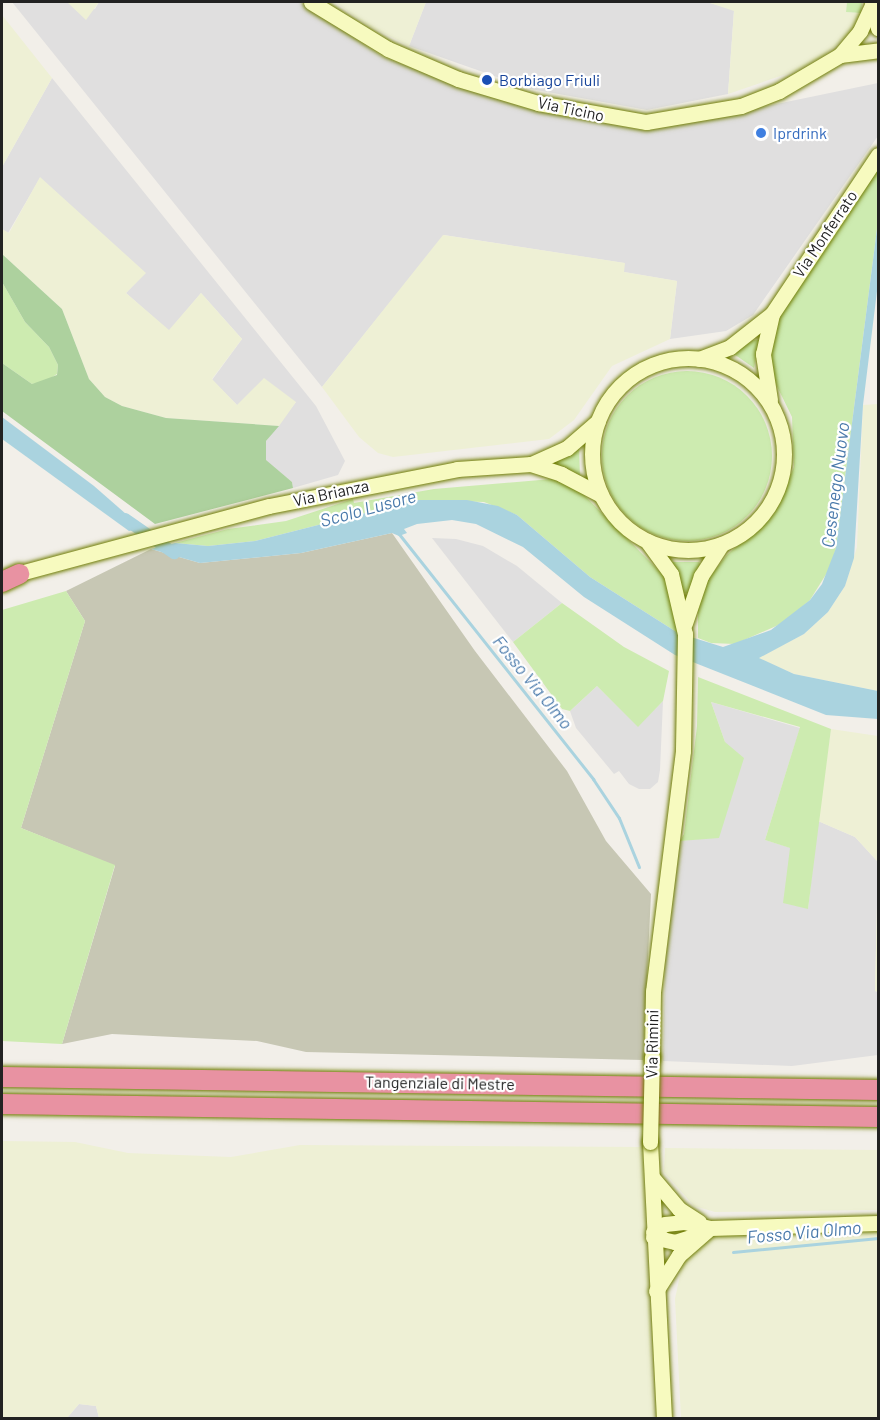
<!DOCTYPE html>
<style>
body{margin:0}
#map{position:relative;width:880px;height:1420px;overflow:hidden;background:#f2efe9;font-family:Barlow,sans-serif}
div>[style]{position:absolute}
.residential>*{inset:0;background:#e0dfdf}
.construction>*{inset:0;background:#c7c7b4}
.farmland>*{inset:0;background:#eef0d5}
.grass>*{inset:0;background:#cdebb0}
.round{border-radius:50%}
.forest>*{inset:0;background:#add19e}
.water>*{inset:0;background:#aad3df}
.stream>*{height:3px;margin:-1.5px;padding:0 1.5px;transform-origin:1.5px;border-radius:1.5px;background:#aad3df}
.canal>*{height:12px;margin:-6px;padding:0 6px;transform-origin:6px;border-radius:6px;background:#aad3df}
.roads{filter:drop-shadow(0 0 2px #707d05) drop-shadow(0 0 2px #707d05)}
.secondary>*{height:15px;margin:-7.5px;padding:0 7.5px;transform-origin:7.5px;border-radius:7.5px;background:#f7fabf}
.secondary>.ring{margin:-7.5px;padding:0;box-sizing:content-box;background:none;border:15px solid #f7fabf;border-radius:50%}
.highway>*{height:20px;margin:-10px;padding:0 10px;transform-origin:10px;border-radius:10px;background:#e892a2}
.bridges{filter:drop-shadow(0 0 2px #707d05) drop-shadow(0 0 2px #707d05)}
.secondary-bridge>*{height:15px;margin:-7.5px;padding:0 7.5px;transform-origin:7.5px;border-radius:7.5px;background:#f7fabf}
.dots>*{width:16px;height:16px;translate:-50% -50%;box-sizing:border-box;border:3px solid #fff;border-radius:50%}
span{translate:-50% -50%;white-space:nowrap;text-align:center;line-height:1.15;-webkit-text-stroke:4.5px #fff;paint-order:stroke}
.transit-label{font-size:16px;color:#164399}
.left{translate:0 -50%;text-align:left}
.street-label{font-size:16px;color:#222}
.shop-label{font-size:16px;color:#366cbe}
.water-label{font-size:18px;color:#4a7aab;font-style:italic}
.frame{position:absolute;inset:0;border:3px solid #222;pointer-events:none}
</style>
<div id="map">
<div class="residential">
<div style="clip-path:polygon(12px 2px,67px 2px,95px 9px,99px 2px,300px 2px,383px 57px,454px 84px,525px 108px,646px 131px,878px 83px,878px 136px,753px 315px,726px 331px,670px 339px,677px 281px,624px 272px,624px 263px,444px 235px,322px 387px)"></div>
<div style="clip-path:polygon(426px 2px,707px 2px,734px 10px,728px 94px,647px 110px,531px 89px,409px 46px)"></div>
<div style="clip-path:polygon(52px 78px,316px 406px,345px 461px,338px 475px,293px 488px,292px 482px,266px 461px,266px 441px,296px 402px,237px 405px,212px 380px,242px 339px,201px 293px,169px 331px,126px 293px,145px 273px,40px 178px,8px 233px,2px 229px,2px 167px)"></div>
<div style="clip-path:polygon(432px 538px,456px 539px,483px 546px,517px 566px,562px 603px,513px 642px)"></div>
<div style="clip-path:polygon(597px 686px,638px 726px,663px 701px,660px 770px,658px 782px,650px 789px,639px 789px,629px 784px,619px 771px,614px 774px,576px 728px,570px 711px)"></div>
<div style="clip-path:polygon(711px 702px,800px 728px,765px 840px,791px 848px,808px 909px,818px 821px,855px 837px,878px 862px,875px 991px,878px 992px,878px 1055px,792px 1066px,663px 1061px,665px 966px,680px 841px,716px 837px,725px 742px)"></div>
<div style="clip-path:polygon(79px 1404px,96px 1406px,99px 1418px,67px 1418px)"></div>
</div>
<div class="construction">
<div style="clip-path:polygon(392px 533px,475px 651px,567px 771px,606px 841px,651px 894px,643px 1060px,306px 1052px,257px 1041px,112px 1034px,62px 1044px,115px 866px,21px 828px,85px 621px,66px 591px,151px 549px,200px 563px,301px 553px)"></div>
</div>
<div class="farmland">
<div style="clip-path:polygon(67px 2px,99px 2px,86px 20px)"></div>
<div style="clip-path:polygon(335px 2px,426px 2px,409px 46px,368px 25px)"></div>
<div style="clip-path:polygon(707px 2px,847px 2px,846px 12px,861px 13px,853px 30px,823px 56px,795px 71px,728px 94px,734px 11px)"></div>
<div style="clip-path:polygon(2px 15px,52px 78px,2px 167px)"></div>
<div style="clip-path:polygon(40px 177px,146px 273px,126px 293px,169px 330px,201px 293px,242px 339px,212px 379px,237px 405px,264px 378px,296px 402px,279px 426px,166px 418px,122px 406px,105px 397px,89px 379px,62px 309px,2px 254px,2px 229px,9px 233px)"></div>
<div style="clip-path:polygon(443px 235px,625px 263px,624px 272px,677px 281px,670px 339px,612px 366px,574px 420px,549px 439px,393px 457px,378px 453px,359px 437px,322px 387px)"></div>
<div style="clip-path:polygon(878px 404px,878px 691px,794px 674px,758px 658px,804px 634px,828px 612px,845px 586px,857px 547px,863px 405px)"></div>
<div style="clip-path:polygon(831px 729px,878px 736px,878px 992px,875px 991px,878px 862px,855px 837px,818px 821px)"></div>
<div style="clip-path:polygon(2px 1141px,75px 1142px,128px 1153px,231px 1157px,300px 1145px,642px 1147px,654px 1418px,99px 1418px,96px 1406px,79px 1404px,67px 1418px,2px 1418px)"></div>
<div style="clip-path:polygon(665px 1148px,878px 1150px,878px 1210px,715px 1212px,694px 1206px,664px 1172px)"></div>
<div style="clip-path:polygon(827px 1229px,878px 1230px,878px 1418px,681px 1418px,675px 1299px,683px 1261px,717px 1232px)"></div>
</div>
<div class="grass">
<div style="clip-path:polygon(847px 2px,862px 2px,861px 13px,846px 12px)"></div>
<div style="clip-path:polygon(878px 170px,878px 221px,836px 548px,830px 568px,810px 600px,783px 623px,735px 644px,711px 643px,698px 638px,698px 602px,704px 584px,727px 555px,774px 514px,794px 467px,792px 417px,773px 378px,770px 356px,776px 322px,869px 178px)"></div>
<div style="clip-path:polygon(2px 282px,25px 322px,49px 347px,58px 365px,57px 374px,45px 382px,32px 384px,2px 363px)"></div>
<div style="clip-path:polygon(754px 340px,759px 340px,754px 368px,731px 352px)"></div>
<div class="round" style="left:602px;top:371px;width:170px;height:170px"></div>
<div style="clip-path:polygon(579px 446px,580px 477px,551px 465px,552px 463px)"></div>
<div style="clip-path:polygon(552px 479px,579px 490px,663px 575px,670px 588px,678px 633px,590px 577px,517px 515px,484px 502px,417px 500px,255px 541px,208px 546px,175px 543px,228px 529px,286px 521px,353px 499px,354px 503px,434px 489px)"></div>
<div style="clip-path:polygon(673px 562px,699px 562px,701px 566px,688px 593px,683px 593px,671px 565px)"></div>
<div style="clip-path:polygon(66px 591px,85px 621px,21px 828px,115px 865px,62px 1044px,2px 1041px,2px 610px)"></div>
<div style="clip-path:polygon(562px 603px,624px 647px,669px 671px,663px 701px,638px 727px,597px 686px,570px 711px,562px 709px,513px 642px)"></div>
<div style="clip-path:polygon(698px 677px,831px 729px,808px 909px,783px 903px,790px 848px,765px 840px,800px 727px,711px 702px,725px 742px,744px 758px,719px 838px,680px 841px,684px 834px,697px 726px)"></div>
</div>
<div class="forest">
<div style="clip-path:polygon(2px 254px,62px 309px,89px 379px,105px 397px,122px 406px,166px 418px,279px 426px,266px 441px,266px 460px,292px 482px,293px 488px,155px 524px,2px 411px,2px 363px,32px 384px,57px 375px,58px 365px,49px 347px,25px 322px,2px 282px)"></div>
</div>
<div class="water">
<div style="clip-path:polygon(878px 221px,878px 283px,863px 405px,854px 558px,845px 586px,828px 612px,804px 634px,759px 658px,794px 674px,878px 691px,878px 719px,826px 715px,675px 655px,584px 597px,523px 547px,476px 524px,452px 520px,417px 524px,404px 529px,407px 533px,399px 536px,392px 533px,301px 553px,200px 563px,151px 549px,175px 543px,208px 546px,255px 541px,417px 500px,467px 500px,498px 506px,517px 515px,590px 577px,678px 633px,723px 647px,771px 630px,810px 600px,822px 584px,836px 548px)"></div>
<div style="clip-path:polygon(2px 417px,94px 486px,142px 528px,129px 531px,2px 439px)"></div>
</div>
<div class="stream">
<div style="left:399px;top:534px;width:313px;rotate:51.6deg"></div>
<div style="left:593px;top:779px;width:47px;rotate:56.3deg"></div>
<div style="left:619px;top:818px;width:53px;rotate:67.8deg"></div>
<div style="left:733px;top:1252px;width:146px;rotate:-5.5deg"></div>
</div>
<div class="canal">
<div style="left:125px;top:519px;width:60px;rotate:34.8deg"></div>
</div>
<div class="roads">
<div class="secondary">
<div style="left:311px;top:2px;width:90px;rotate:31.4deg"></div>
<div style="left:388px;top:49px;width:76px;rotate:23.2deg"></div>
<div style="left:458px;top:79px;width:84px;rotate:16.7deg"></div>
<div style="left:538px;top:103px;width:110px;rotate:10deg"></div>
<div style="left:646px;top:122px;width:96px;rotate:-9.6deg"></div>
<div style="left:741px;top:106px;width:41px;rotate:-21.5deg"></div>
<div style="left:779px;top:91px;width:71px;rotate:-30.5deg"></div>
<div style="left:840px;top:55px;width:31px;rotate:-50deg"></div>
<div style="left:860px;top:31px;width:29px;rotate:-65deg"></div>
<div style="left:872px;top:4px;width:25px;rotate:76deg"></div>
<div style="left:840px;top:55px;width:38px;rotate:-7deg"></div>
<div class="ring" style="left:592px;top:358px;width:177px;height:177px"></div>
<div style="left:699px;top:359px;width:33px;rotate:-21deg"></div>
<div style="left:730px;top:347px;width:53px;rotate:-38.2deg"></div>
<div style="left:772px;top:314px;width:191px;rotate:-56.3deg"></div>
<div style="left:770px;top:400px;width:47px;rotate:-98.7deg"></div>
<div style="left:763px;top:354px;width:41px;rotate:-77.3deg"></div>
<div style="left:531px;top:464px;width:39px;rotate:-24deg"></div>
<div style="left:567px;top:448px;width:41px;rotate:-41.1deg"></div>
<div style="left:647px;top:541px;width:41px;rotate:54deg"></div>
<div style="left:671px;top:574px;width:62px;rotate:76.9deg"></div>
<div style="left:685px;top:634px;width:117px;rotate:91deg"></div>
<div style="left:683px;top:751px;width:242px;rotate:97.1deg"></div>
<div style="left:653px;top:991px;width:66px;rotate:90.9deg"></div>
<div style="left:9px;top:576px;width:269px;rotate:-15.1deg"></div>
<div style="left:269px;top:506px;width:192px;rotate:-11.1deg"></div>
<div style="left:457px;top:469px;width:74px;rotate:-3.9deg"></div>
<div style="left:531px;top:464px;width:32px;rotate:18deg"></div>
<div style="left:561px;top:474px;width:45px;rotate:27.7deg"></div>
<div style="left:685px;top:623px;width:50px;rotate:-71.2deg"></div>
<div style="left:701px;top:576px;width:38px;rotate:-57deg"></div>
<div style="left:650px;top:1142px;width:276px;rotate:87.1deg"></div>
<div style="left:652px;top:1177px;width:42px;rotate:49.8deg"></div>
<div style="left:679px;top:1209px;width:24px;rotate:33deg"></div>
<div style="left:653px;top:1232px;width:14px;rotate:-34deg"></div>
<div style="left:665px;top:1224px;width:19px;rotate:-6deg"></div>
<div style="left:684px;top:1222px;width:27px;rotate:13deg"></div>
<div style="left:710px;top:1228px;width:168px;rotate:-1.7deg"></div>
<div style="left:653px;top:1237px;width:23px;rotate:13deg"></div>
<div style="left:675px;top:1242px;width:23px;rotate:-18deg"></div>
<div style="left:656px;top:1291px;width:43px;rotate:-57.4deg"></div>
<div style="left:679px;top:1255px;width:41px;rotate:-41.1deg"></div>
</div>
<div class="highway">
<div style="left:2px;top:582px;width:19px;rotate:-25deg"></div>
<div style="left:2px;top:1077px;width:876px;rotate:0.85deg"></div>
<div style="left:2px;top:1104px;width:876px;rotate:0.85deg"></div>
</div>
</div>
<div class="bridges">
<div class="secondary-bridge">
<div style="left:650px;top:1142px;width:85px;rotate:-88.7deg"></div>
</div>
</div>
<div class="dots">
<div style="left:487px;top:80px;background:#1a4fb4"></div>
<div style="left:761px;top:133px;background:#3f7fe0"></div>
</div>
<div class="transit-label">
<span class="left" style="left:499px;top:80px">Borbiago Friuli</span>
</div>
<div class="street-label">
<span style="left:571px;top:109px;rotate:12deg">Via Ticino</span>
<span style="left:825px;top:234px;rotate:-56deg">Via Monferrato</span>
<span style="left:331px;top:493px;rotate:-12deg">Via Brianza</span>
<span style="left:652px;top:1044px;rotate:-89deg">Via Rimini</span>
<span style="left:440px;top:1083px;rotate:1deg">Tangenziale di Mestre</span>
</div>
<div class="shop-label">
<span class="left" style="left:773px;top:133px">Iprdrink</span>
</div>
<div class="water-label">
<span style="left:835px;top:485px;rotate:-83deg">Cesenego Nuovo</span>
<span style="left:368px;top:508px;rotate:-15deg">Scolo Lusore</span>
<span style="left:533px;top:682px;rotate:51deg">Fosso Via Olmo</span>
<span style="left:804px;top:1232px;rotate:-5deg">Fosso Via Olmo</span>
</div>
<div class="frame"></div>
</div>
